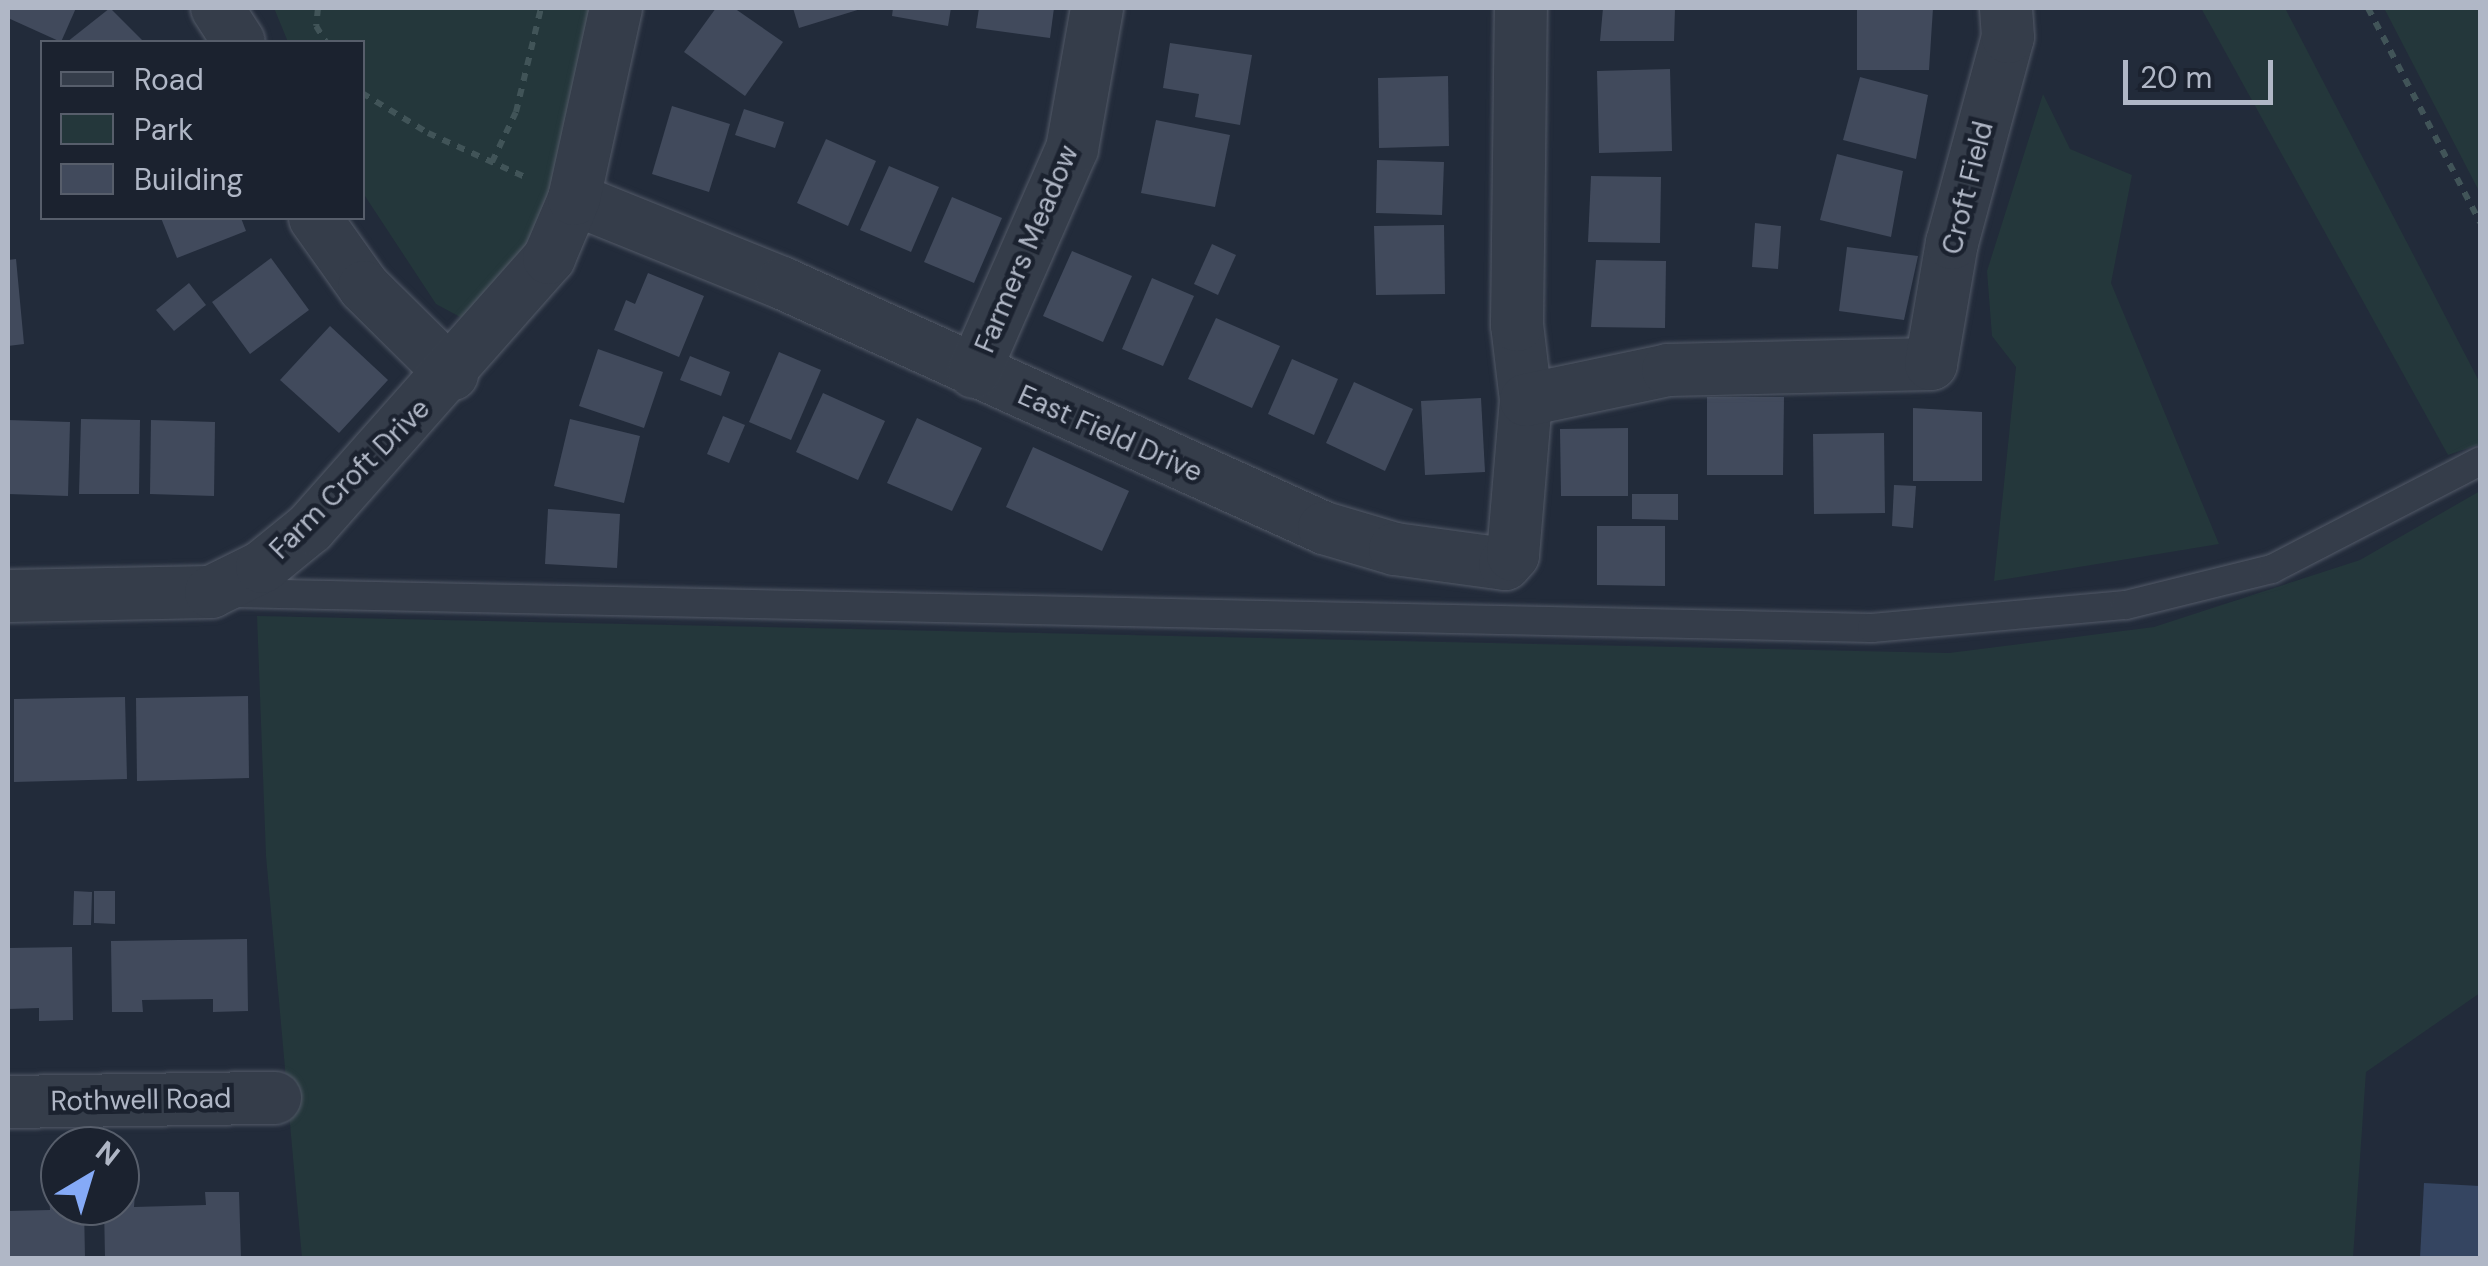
<!DOCTYPE html>
<style>
body{margin:0}
#map{position:relative;width:2488px;height:1266px;overflow:hidden;background:#222b3a;font-family:"DM Sans",sans-serif}
div>[style]{position:absolute}
.green>*{inset:0;background:#24373b}
.water>*{inset:0;background:#354561}
.building>*{inset:0;background:#414a5c}
.path>*{height:6px;margin-top:-3px;transform-origin:0;background:repeating-linear-gradient(90deg,#415458 0 8px,transparent 0 16px)}
.roads{filter:drop-shadow(0 0 2px #535a68) drop-shadow(0 0 2px #535a68)}
.service>*{height:28px;margin:-14px;padding:0 14px;transform-origin:14px;border-radius:14px;background:#353d4a}
.minor>*{height:52px;margin:-26px;padding:0 26px;transform-origin:26px;border-radius:26px;background:#353d4a}
span{translate:-50% -50%;white-space:nowrap;text-align:center;line-height:1.15;-webkit-text-stroke:9px #1b222f;paint-order:stroke}
.street-label{font-size:28px;color:#b0b7c6}
.frame{position:absolute;inset:0;border:10px solid #b0b7c6;pointer-events:none}
.legend{position:absolute;left:40px;top:40px;width:325px;height:180px;box-sizing:border-box;background:#1b222f;border:2px solid #575e6b;margin:0;padding:12px 18px;list-style:none;font-size:30px;color:#b0b7c6}
.legend li{display:flex;align-items:center;gap:20px;height:50px}
.legend b{width:50px;border:2px solid #575e6b}
.north{position:absolute;left:40px;top:1126px;width:100px;height:100px;box-sizing:border-box;background:#1b222f;border:2px solid #575e6b;border-radius:50%;rotate:38deg;font-size:28px;font-weight:700;line-height:40px;text-align:center;color:#b0b7c6}
.north::after{content:'';display:block;margin:auto;width:35px;height:45px;background:#85aaf7;clip-path:polygon(50% 0,100% 100%,50% 72%,0 100%)}
.scale{position:absolute;left:2123px;top:60px;width:150px;height:45px;box-sizing:border-box;border:5px solid #b0b7c6;border-top:0;padding-left:12px;font-size:30px;line-height:35px;white-space:nowrap;color:#b0b7c6;-webkit-text-stroke:8px #1b222f;paint-order:stroke}
</style>
<div id="map">
<div class="green">
<div style="clip-path:polygon(274px 8px,591px 8px,545px 214px,475px 325px,436px 304px,363px 193px,362px 42px,288px 42px)"></div>
<div style="clip-path:polygon(2201px 8px,2285px 8px,2480px 383px,2480px 444px,2448px 455px)"></div>
<div style="clip-path:polygon(2384px 8px,2480px 8px,2480px 193px)"></div>
<div style="clip-path:polygon(2043px 94px,2070px 149px,2132px 175px,2111px 283px,2219px 544px,1994px 581px,2016px 367px,1992px 336px,1987px 271px)"></div>
<div style="clip-path:polygon(2480px 491px,2480px 993px,2366px 1072px,2353px 1258px,302px 1258px,266px 856px,257px 616px,1949px 653px,2154px 627px,2360px 560px)"></div>
</div>
<div class="water">
<div style="clip-path:polygon(2424px 1183px,2480px 1186px,2480px 1258px,2420px 1258px)"></div>
</div>
<div class="building">
<div style="clip-path:polygon(8px 8px,76px 8px,61px 42px,8px 18px)"></div>
<div style="clip-path:polygon(110px 8px,144px 42px,67px 42px)"></div>
<div style="clip-path:polygon(716px 8px,734px 8px,783px 42px,745px 96px,684px 52px)"></div>
<div style="clip-path:polygon(793px 8px,864px 8px,799px 28px)"></div>
<div style="clip-path:polygon(893px 8px,951px 8px,948px 26px,892px 16px)"></div>
<div style="clip-path:polygon(979px 8px,1054px 8px,1050px 38px,976px 28px)"></div>
<div style="clip-path:polygon(1603px 8px,1675px 8px,1674px 41px,1600px 41px)"></div>
<div style="clip-path:polygon(1857px 8px,1933px 8px,1929px 70px,1857px 70px)"></div>
<div style="clip-path:polygon(1170px 43px,1252px 55px,1240px 125px,1195px 117px,1199px 94px,1163px 88px)"></div>
<div style="clip-path:polygon(1670px 69px,1672px 151px,1599px 153px,1597px 71px)"></div>
<div style="clip-path:polygon(1448px 76px,1449px 146px,1379px 148px,1378px 78px)"></div>
<div style="clip-path:polygon(1860px 77px,1928px 95px,1916px 159px,1843px 140px)"></div>
<div style="clip-path:polygon(672px 106px,730px 124px,709px 192px,652px 174px)"></div>
<div style="clip-path:polygon(744px 109px,784px 122px,775px 148px,735px 135px)"></div>
<div style="clip-path:polygon(1156px 120px,1230px 135px,1215px 207px,1141px 193px)"></div>
<div style="clip-path:polygon(826px 139px,876px 161px,848px 226px,797px 203px)"></div>
<div style="clip-path:polygon(1837px 154px,1903px 171px,1891px 237px,1820px 220px)"></div>
<div style="clip-path:polygon(1377px 160px,1444px 162px,1442px 215px,1376px 213px)"></div>
<div style="clip-path:polygon(889px 166px,939px 187px,911px 252px,860px 230px)"></div>
<div style="clip-path:polygon(1591px 176px,1661px 177px,1660px 243px,1588px 242px)"></div>
<div style="clip-path:polygon(952px 197px,1002px 218px,974px 283px,924px 262px)"></div>
<div style="clip-path:polygon(161px 218px,241px 218px,246px 231px,177px 258px)"></div>
<div style="clip-path:polygon(1755px 223px,1781px 226px,1778px 269px,1752px 267px)"></div>
<div style="clip-path:polygon(1444px 225px,1445px 294px,1376px 295px,1374px 226px)"></div>
<div style="clip-path:polygon(1212px 244px,1236px 255px,1218px 295px,1194px 284px)"></div>
<div style="clip-path:polygon(1847px 247px,1918px 256px,1904px 320px,1839px 311px)"></div>
<div style="clip-path:polygon(1072px 251px,1132px 276px,1103px 342px,1043px 316px)"></div>
<div style="clip-path:polygon(271px 258px,309px 310px,250px 354px,212px 302px)"></div>
<div style="clip-path:polygon(16px 259px,24px 344px,8px 346px,8px 260px)"></div>
<div style="clip-path:polygon(1596px 260px,1666px 261px,1665px 328px,1591px 327px)"></div>
<div style="clip-path:polygon(648px 273px,704px 296px,679px 357px,614px 330px,626px 300px,635px 304px)"></div>
<div style="clip-path:polygon(1152px 278px,1194px 296px,1163px 366px,1122px 349px)"></div>
<div style="clip-path:polygon(189px 283px,206px 305px,174px 331px,156px 310px)"></div>
<div style="clip-path:polygon(1216px 318px,1280px 346px,1252px 408px,1188px 379px)"></div>
<div style="clip-path:polygon(330px 326px,388px 380px,339px 433px,280px 380px)"></div>
<div style="clip-path:polygon(598px 349px,663px 372px,644px 428px,579px 406px)"></div>
<div style="clip-path:polygon(779px 352px,821px 370px,791px 440px,749px 422px)"></div>
<div style="clip-path:polygon(690px 356px,730px 372px,721px 396px,680px 380px)"></div>
<div style="clip-path:polygon(1292px 359px,1338px 379px,1314px 435px,1268px 414px)"></div>
<div style="clip-path:polygon(1354px 382px,1413px 409px,1385px 471px,1326px 443px)"></div>
<div style="clip-path:polygon(823px 393px,885px 421px,858px 480px,796px 452px)"></div>
<div style="clip-path:polygon(1707px 397px,1784px 397px,1783px 475px,1707px 475px)"></div>
<div style="clip-path:polygon(1481px 398px,1485px 472px,1425px 475px,1421px 401px)"></div>
<div style="clip-path:polygon(1913px 408px,1982px 412px,1982px 481px,1913px 481px)"></div>
<div style="clip-path:polygon(723px 416px,745px 425px,729px 463px,707px 454px)"></div>
<div style="clip-path:polygon(917px 418px,982px 448px,952px 511px,887px 483px)"></div>
<div style="clip-path:polygon(81px 419px,140px 420px,139px 494px,79px 494px)"></div>
<div style="clip-path:polygon(570px 419px,640px 436px,624px 503px,554px 486px)"></div>
<div style="clip-path:polygon(8px 420px,70px 422px,68px 496px,8px 494px)"></div>
<div style="clip-path:polygon(151px 420px,215px 422px,214px 496px,150px 494px)"></div>
<div style="clip-path:polygon(1628px 428px,1628px 496px,1561px 496px,1560px 429px)"></div>
<div style="clip-path:polygon(1884px 433px,1885px 513px,1814px 514px,1813px 434px)"></div>
<div style="clip-path:polygon(1033px 447px,1129px 491px,1102px 551px,1006px 507px)"></div>
<div style="clip-path:polygon(1894px 485px,1916px 486px,1913px 528px,1892px 526px)"></div>
<div style="clip-path:polygon(1632px 494px,1678px 494px,1678px 520px,1632px 519px)"></div>
<div style="clip-path:polygon(548px 509px,620px 514px,617px 568px,545px 564px)"></div>
<div style="clip-path:polygon(1597px 526px,1665px 526px,1665px 586px,1597px 585px)"></div>
<div style="clip-path:polygon(248px 696px,249px 778px,137px 781px,136px 698px)"></div>
<div style="clip-path:polygon(125px 697px,127px 779px,14px 782px,14px 699px)"></div>
<div style="clip-path:polygon(74px 891px,92px 892px,91px 925px,73px 925px)"></div>
<div style="clip-path:polygon(94px 891px,115px 891px,115px 924px,94px 923px)"></div>
<div style="clip-path:polygon(247px 939px,248px 1011px,213px 1012px,213px 999px,142px 1000px,143px 1012px,112px 1012px,111px 941px)"></div>
<div style="clip-path:polygon(72px 947px,73px 1020px,39px 1021px,39px 1008px,8px 1009px,8px 948px)"></div>
<div style="clip-path:polygon(205px 1192px,239px 1192px,241px 1258px,105px 1258px,104px 1206px,120px 1206px,120px 1195px,135px 1194px,134px 1207px,206px 1205px)"></div>
<div style="clip-path:polygon(49px 1197px,60px 1197px,60px 1206px,84px 1206px,85px 1258px,8px 1258px,8px 1211px,50px 1210px)"></div>
</div>
<div class="path">
<div style="left:318px;top:8px;width:18px;rotate:96deg"></div>
<div style="left:316px;top:26px;width:19px;rotate:58deg"></div>
<div style="left:2368px;top:8px;width:242px;rotate:62.4deg"></div>
<div style="left:362px;top:93px;width:77px;rotate:31.2deg"></div>
<div style="left:428px;top:133px;width:109px;rotate:24.4deg"></div>
<div style="left:492px;top:162px;width:55px;rotate:-64.4deg"></div>
<div style="left:516px;top:112px;width:107px;rotate:-76.5deg"></div>
</div>
<div class="roads">
<div class="service">
<div style="left:233px;top:593px;width:1639px;rotate:1.22deg"></div>
<div style="left:1872px;top:628px;width:255px;rotate:-5.2deg"></div>
<div style="left:2126px;top:605px;width:150px;rotate:-13.9deg"></div>
<div style="left:2272px;top:569px;width:234px;rotate:-27.4deg"></div>
</div>
<div class="minor">
<div style="left:217px;top:8px;width:40px;rotate:57.1deg"></div>
<div style="left:574px;top:199px;width:224px;rotate:22deg"></div>
<div style="left:782px;top:283px;width:595px;rotate:24.32deg"></div>
<div style="left:1324px;top:528px;width:74px;rotate:16.5deg"></div>
<div style="left:1395px;top:549px;width:111px;rotate:7.8deg"></div>
<div style="left:1505px;top:564px;width:12px;rotate:-48deg"></div>
<div style="left:1513px;top:555px;width:156px;rotate:-85.2deg"></div>
<div style="left:1526px;top:400px;width:76px;rotate:-96.8deg"></div>
<div style="left:1517px;top:325px;width:317px;rotate:-89.3deg"></div>
<div style="left:315px;top:218px;width:85px;rotate:54.6deg"></div>
<div style="left:364px;top:287px;width:124px;rotate:44.7deg"></div>
<div style="left:974px;top:372px;width:244px;rotate:-66.3deg"></div>
<div style="left:1072px;top:149px;width:143px;rotate:-79.9deg"></div>
<div style="left:1526px;top:400px;width:145px;rotate:-11.9deg"></div>
<div style="left:1668px;top:370px;width:263px;rotate:-1.3deg"></div>
<div style="left:1931px;top:364px;width:123px;rotate:-80.2deg"></div>
<div style="left:1952px;top:243px;width:213px;rotate:-74.8deg"></div>
<div style="left:2008px;top:37px;width:29px;rotate:-94deg"></div>
<div style="left:8px;top:596px;width:203px;rotate:-1.1deg"></div>
<div style="left:211px;top:592px;width:57px;rotate:-26.1deg"></div>
<div style="left:262px;top:567px;width:62px;rotate:-39.1deg"></div>
<div style="left:310px;top:528px;width:361px;rotate:-48.5deg"></div>
<div style="left:549px;top:258px;width:64px;rotate:-67deg"></div>
<div style="left:574px;top:199px;width:196px;rotate:-77.6deg"></div>
<div style="left:8px;top:1102px;width:267px;rotate:-0.9deg"></div>
</div>
</div>
<div class="street-label">
<span style="left:1968px;top:188px;rotate:-76deg">Croft Field</span>
<span style="left:1027px;top:249px;rotate:-67deg">Farmers Meadow</span>
<span style="left:1110px;top:434px;rotate:24deg">East Field Drive</span>
<span style="left:350px;top:479px;rotate:-45deg">Farm Croft Drive</span>
<span style="left:141px;top:1100px;rotate:-1deg">Rothwell Road</span>
</div>
<div class="frame"></div>
<ul class="legend">
<li><b style="height:12px;background:#353d4a"></b>Road</li>
<li><b style="height:28px;background:#24373b"></b>Park</li>
<li><b style="height:28px;background:#414a5c"></b>Building</li>
</ul>
<div class="north">N</div>
<div class="scale">20 m</div>
</div>
